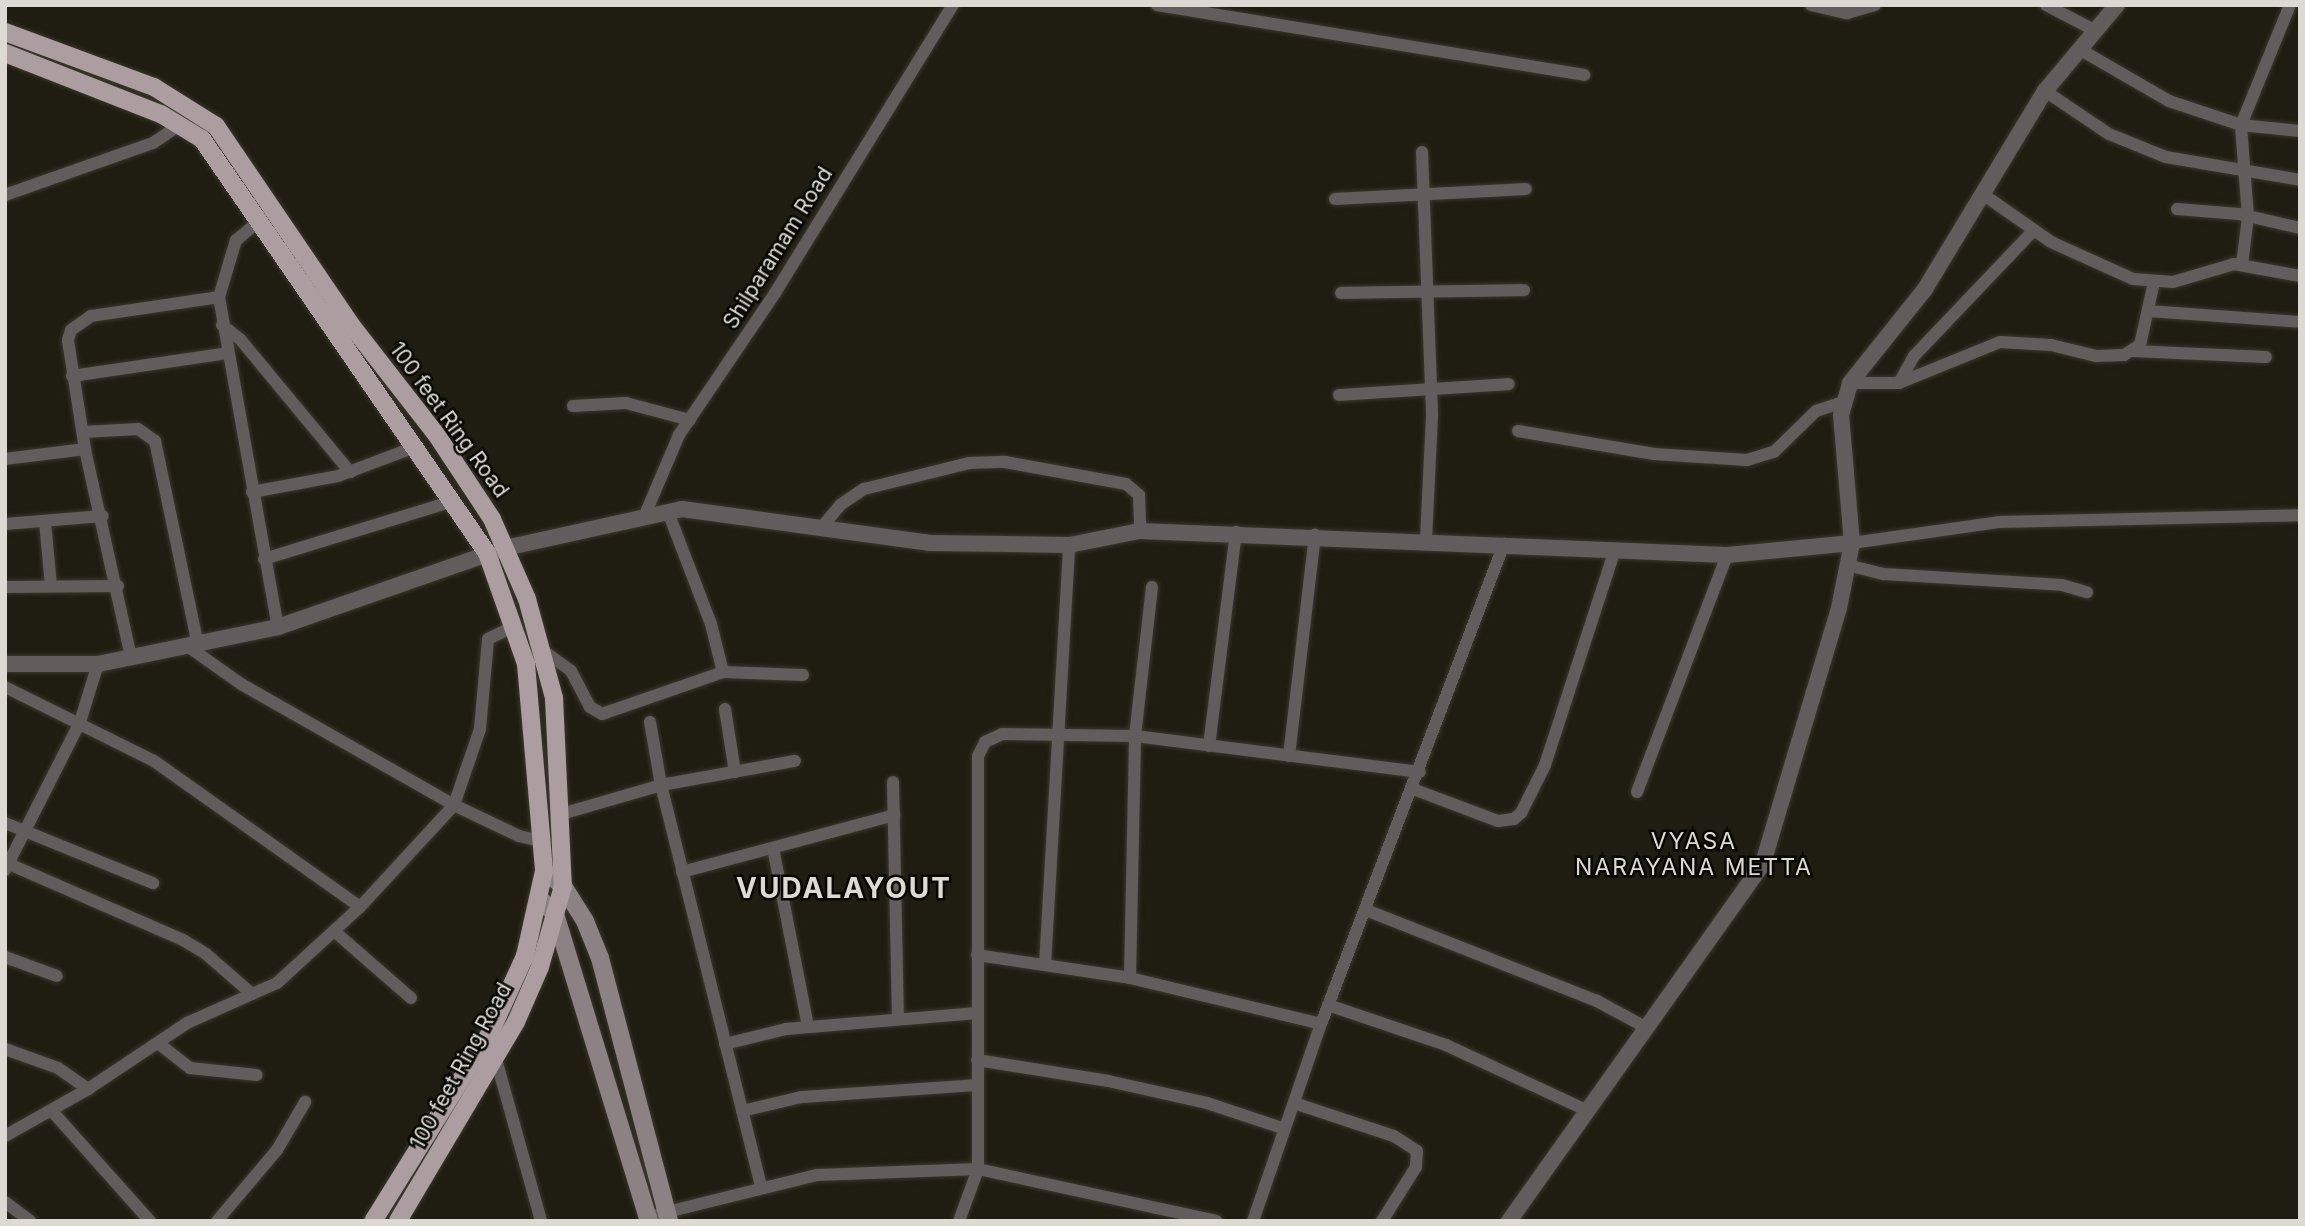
<!DOCTYPE html>
<style>
body{margin:0}
#map{position:relative;width:2305px;height:1226px;overflow:hidden;background:#1f1c11;font-family:Inter,sans-serif}
div>[style]{position:absolute}
.roads{filter:drop-shadow(0 0 2px #39372c) drop-shadow(0 0 2px #39372c)}
.minor>*{height:12px;margin:-6px;padding:0 6px;transform-origin:6px;border-radius:6px;background:#635c5d}
.tertiary>*{height:16px;margin:-8px;padding:0 8px;transform-origin:8px;border-radius:8px;background:#635c5d}
.secondary>*{height:18px;margin:-9px;padding:0 9px;transform-origin:9px;border-radius:9px;background:#8c8183}
.primary>*{height:18px;margin:-9px;padding:0 9px;transform-origin:9px;border-radius:9px;background:#ab9da0}
span{translate:-50% -50%;white-space:nowrap;text-align:center;line-height:1.15;-webkit-text-stroke:5px #070703;paint-order:stroke}
.street-label{font-size:21px;color:#dcdad3}
.neighbourhood-label{font-size:23px;color:#dcdad3;letter-spacing:2px}
.district-label{font-size:28px;color:#dcdad3;font-weight:700;letter-spacing:2px}
.frame{position:absolute;inset:0;border:7px solid #dcdad3;pointer-events:none}
</style>
<div id="map">
<div class="roads">
<div class="minor">
<div style="left:1157px;top:5px;width:433px;rotate:9.3deg"></div>
<div style="left:1811px;top:5px;width:37px;rotate:13deg"></div>
<div style="left:1847px;top:13px;width:29px;rotate:-16deg"></div>
<div style="left:2046px;top:5px;width:56px;rotate:27.5deg"></div>
<div style="left:2079px;top:49px;width:104px;rotate:30deg"></div>
<div style="left:2169px;top:101px;width:76px;rotate:18.4deg"></div>
<div style="left:2241px;top:125px;width:59px;rotate:5.8deg"></div>
<div style="left:2045px;top:91px;width:77px;rotate:33.9deg"></div>
<div style="left:2109px;top:134px;width:61px;rotate:22deg"></div>
<div style="left:2166px;top:157px;width:136px;rotate:9.7deg"></div>
<div style="left:1422px;top:152px;width:264px;rotate:87.8deg"></div>
<div style="left:1432px;top:416px;width:124px;rotate:92.8deg"></div>
<div style="left:5px;top:195px;width:157px;rotate:-19.4deg"></div>
<div style="left:153px;top:143px;width:32px;rotate:-34deg"></div>
<div style="left:1984px;top:195px;width:82px;rotate:35deg"></div>
<div style="left:2051px;top:242px;width:90px;rotate:24.3deg"></div>
<div style="left:2133px;top:279px;width:40px;rotate:4.3deg"></div>
<div style="left:2173px;top:282px;width:64px;rotate:-16.4deg"></div>
<div style="left:2234px;top:264px;width:67px;rotate:10.3deg"></div>
<div style="left:1335px;top:199px;width:191px;rotate:-3deg"></div>
<div style="left:2177px;top:209px;width:62px;rotate:4.6deg"></div>
<div style="left:2239px;top:214px;width:63px;rotate:12.9deg"></div>
<div style="left:259px;top:221px;width:30px;rotate:140deg"></div>
<div style="left:236px;top:240px;width:59px;rotate:106.6deg"></div>
<div style="left:219px;top:297px;width:335px;rotate:79.9deg"></div>
<div style="left:2242px;top:265px;width:48px;rotate:-82.9deg"></div>
<div style="left:2248px;top:217px;width:92px;rotate:-94.4deg"></div>
<div style="left:2241px;top:125px;width:130px;rotate:-67.8deg"></div>
<div style="left:1341px;top:293px;width:183px;rotate:-0.9deg"></div>
<div style="left:2148px;top:311px;width:152px;rotate:4.1deg"></div>
<div style="left:222px;top:325px;width:23px;rotate:38deg"></div>
<div style="left:240px;top:339px;width:173px;rotate:50.4deg"></div>
<div style="left:2133px;top:351px;width:133px;rotate:2.6deg"></div>
<div style="left:72px;top:376px;width:157px;rotate:-8.4deg"></div>
<div style="left:1850px;top:383px;width:49px"></div>
<div style="left:1899px;top:383px;width:109px;rotate:-22.1deg"></div>
<div style="left:2000px;top:342px;width:51px;rotate:3.4deg"></div>
<div style="left:2051px;top:345px;width:46px;rotate:13.7deg"></div>
<div style="left:2096px;top:356px;width:28px;rotate:-2deg"></div>
<div style="left:2124px;top:355px;width:19px;rotate:-32deg"></div>
<div style="left:2140px;top:345px;width:65px;rotate:-77.5deg"></div>
<div style="left:1899px;top:383px;width:31px;rotate:-61deg"></div>
<div style="left:1914px;top:356px;width:173px;rotate:-46.4deg"></div>
<div style="left:1339px;top:395px;width:170px;rotate:-3.7deg"></div>
<div style="left:573px;top:406px;width:53px;rotate:-3.2deg"></div>
<div style="left:626px;top:403px;width:66px;rotate:14.9deg"></div>
<div style="left:1518px;top:431px;width:138px;rotate:9.6deg"></div>
<div style="left:1654px;top:454px;width:93px;rotate:3.7deg"></div>
<div style="left:1747px;top:460px;width:28px;rotate:-17deg"></div>
<div style="left:1774px;top:452px;width:59px;rotate:-44.3deg"></div>
<div style="left:1816px;top:411px;width:29px;rotate:-18deg"></div>
<div style="left:83px;top:432px;width:55px;rotate:-3.1deg"></div>
<div style="left:138px;top:429px;width:21px;rotate:35deg"></div>
<div style="left:155px;top:441px;width:204px;rotate:78.1deg"></div>
<div style="left:5px;top:459px;width:81px;rotate:-7.1deg"></div>
<div style="left:252px;top:492px;width:87px;rotate:-10.5deg"></div>
<div style="left:338px;top:476px;width:82px;rotate:-20.6deg"></div>
<div style="left:668px;top:512px;width:120px;rotate:69deg"></div>
<div style="left:711px;top:624px;width:49px;rotate:76deg"></div>
<div style="left:644px;top:517px;width:89px;rotate:-66.9deg"></div>
<div style="left:679px;top:435px;width:171px;rotate:-55.9deg"></div>
<div style="left:775px;top:293px;width:339px;rotate:-58.3deg"></div>
<div style="left:45px;top:522px;width:63px;rotate:84.6deg"></div>
<div style="left:5px;top:524px;width:98px;rotate:-4.7deg"></div>
<div style="left:821px;top:528px;width:30px;rotate:-50deg"></div>
<div style="left:840px;top:505px;width:29px;rotate:-34deg"></div>
<div style="left:864px;top:489px;width:108px;rotate:-13.9deg"></div>
<div style="left:969px;top:463px;width:36px;rotate:-2deg"></div>
<div style="left:1005px;top:462px;width:123px;rotate:10.3deg"></div>
<div style="left:1126px;top:484px;width:17px;rotate:40deg"></div>
<div style="left:1139px;top:495px;width:36px;rotate:88deg"></div>
<div style="left:1852px;top:543px;width:148px;rotate:-8.1deg"></div>
<div style="left:1999px;top:522px;width:301px;rotate:-1.3deg"></div>
<div style="left:264px;top:559px;width:199px;rotate:-17deg"></div>
<div style="left:1847px;top:565px;width:38px;rotate:14deg"></div>
<div style="left:1884px;top:574px;width:178px;rotate:3.5deg"></div>
<div style="left:2062px;top:585px;width:26px;rotate:16deg"></div>
<div style="left:5px;top:587px;width:113px;rotate:-0.5deg"></div>
<div style="left:186px;top:645px;width:67px;rotate:35.3deg"></div>
<div style="left:241px;top:684px;width:245px;rotate:29.6deg"></div>
<div style="left:454px;top:805px;width:72px;rotate:25.5deg"></div>
<div style="left:519px;top:836px;width:26px;rotate:13deg"></div>
<div style="left:541px;top:649px;width:37px;rotate:36deg"></div>
<div style="left:571px;top:671px;width:41px;rotate:62.2deg"></div>
<div style="left:590px;top:707px;width:14px;rotate:30deg"></div>
<div style="left:602px;top:714px;width:128px;rotate:-19.1deg"></div>
<div style="left:723px;top:672px;width:80px;rotate:2.1deg"></div>
<div style="left:131px;top:657px;width:213px;rotate:-102.5deg"></div>
<div style="left:85px;top:449px;width:110px;rotate:-98.9deg"></div>
<div style="left:68px;top:340px;width:10px;rotate:-73deg"></div>
<div style="left:71px;top:330px;width:24px;rotate:-35deg"></div>
<div style="left:91px;top:316px;width:129px;rotate:-8.4deg"></div>
<div style="left:5px;top:687px;width:166px;rotate:26.4deg"></div>
<div style="left:154px;top:761px;width:252px;rotate:35.3deg"></div>
<div style="left:725px;top:709px;width:64px;rotate:81deg"></div>
<div style="left:650px;top:722px;width:64px;rotate:80.1deg"></div>
<div style="left:661px;top:785px;width:413px;rotate:76deg"></div>
<div style="left:1209px;top:746px;width:216px;rotate:-82.8deg"></div>
<div style="left:1289px;top:756px;width:223px;rotate:-83.3deg"></div>
<div style="left:893px;top:782px;width:235px;rotate:88.8deg"></div>
<div style="left:1413px;top:789px;width:91px;rotate:20.6deg"></div>
<div style="left:1498px;top:821px;width:16px;rotate:-7deg"></div>
<div style="left:1514px;top:819px;width:9px;rotate:-41deg"></div>
<div style="left:1521px;top:813px;width:54px;rotate:-63.4deg"></div>
<div style="left:1545px;top:765px;width:227px;rotate:-72deg"></div>
<div style="left:1637px;top:792px;width:254px;rotate:-69.2deg"></div>
<div style="left:558px;top:815px;width:107px;rotate:-16.2deg"></div>
<div style="left:661px;top:785px;width:136px;rotate:-10.2deg"></div>
<div style="left:5px;top:823px;width:160px;rotate:22.1deg"></div>
<div style="left:773px;top:848px;width:182px;rotate:78.9deg"></div>
<div style="left:9px;top:864px;width:190px;rotate:23.6deg"></div>
<div style="left:183px;top:940px;width:27px;rotate:31deg"></div>
<div style="left:206px;top:954px;width:61px;rotate:41deg"></div>
<div style="left:5px;top:870px;width:166px;rotate:-63.1deg"></div>
<div style="left:80px;top:722px;width:61px;rotate:-72.8deg"></div>
<div style="left:682px;top:872px;width:220px;rotate:-15deg"></div>
<div style="left:1366px;top:910px;width:248px;rotate:21.5deg"></div>
<div style="left:1597px;top:1001px;width:55px;rotate:28.4deg"></div>
<div style="left:334px;top:931px;width:102px;rotate:41deg"></div>
<div style="left:977px;top:955px;width:155px;rotate:8.5deg"></div>
<div style="left:1130px;top:978px;width:196px;rotate:13.5deg"></div>
<div style="left:5px;top:957px;width:55px;rotate:20.1deg"></div>
<div style="left:1045px;top:965px;width:421px;rotate:-86.7deg"></div>
<div style="left:1130px;top:978px;width:242px;rotate:-88.8deg"></div>
<div style="left:1135px;top:736px;width:150px;rotate:-83.5deg"></div>
<div style="left:1328px;top:1005px;width:125px;rotate:18.7deg"></div>
<div style="left:1446px;top:1045px;width:154px;rotate:24.9deg"></div>
<div style="left:158px;top:1043px;width:41px;rotate:38deg"></div>
<div style="left:190px;top:1068px;width:67px;rotate:6deg"></div>
<div style="left:725px;top:1044px;width:63px;rotate:-13.8deg"></div>
<div style="left:786px;top:1029px;width:192px;rotate:-4.8deg"></div>
<div style="left:5px;top:1049px;width:56px;rotate:19.7deg"></div>
<div style="left:58px;top:1068px;width:37px;rotate:35deg"></div>
<div style="left:495px;top:1056px;width:171px;rotate:74.4deg"></div>
<div style="left:977px;top:1060px;width:133px;rotate:9.1deg"></div>
<div style="left:1108px;top:1081px;width:101px;rotate:12.5deg"></div>
<div style="left:1207px;top:1103px;width:82px;rotate:18.4deg"></div>
<div style="left:1294px;top:1103px;width:105px;rotate:18.3deg"></div>
<div style="left:1394px;top:1136px;width:27px;rotate:33deg"></div>
<div style="left:1417px;top:1151px;width:16px;rotate:94deg"></div>
<div style="left:1416px;top:1167px;width:64px;rotate:122.2deg"></div>
<div style="left:51px;top:1110px;width:149px;rotate:48.3deg"></div>
<div style="left:742px;top:1111px;width:61px;rotate:-13.3deg"></div>
<div style="left:801px;top:1097px;width:176px;rotate:-3.9deg"></div>
<div style="left:5px;top:1136px;width:95px;rotate:-29.5deg"></div>
<div style="left:88px;top:1089px;width:119px;rotate:-33.7deg"></div>
<div style="left:187px;top:1023px;width:98px;rotate:-24deg"></div>
<div style="left:277px;top:983px;width:113px;rotate:-42.5deg"></div>
<div style="left:360px;top:907px;width:139px;rotate:-47.3deg"></div>
<div style="left:454px;top:805px;width:80px;rotate:-71.1deg"></div>
<div style="left:480px;top:729px;width:90px;rotate:-84.9deg"></div>
<div style="left:488px;top:639px;width:28px;rotate:-26deg"></div>
<div style="left:5px;top:1202px;width:31px;rotate:37deg"></div>
<div style="left:659px;top:1214px;width:163px;rotate:-13.9deg"></div>
<div style="left:817px;top:1175px;width:161px;rotate:-2.1deg"></div>
<div style="left:978px;top:1169px;width:244px;rotate:12.3deg"></div>
<div style="left:217px;top:1221px;width:93px;rotate:-49.8deg"></div>
<div style="left:277px;top:1150px;width:56px;rotate:-59.7deg"></div>
<div style="left:959px;top:1221px;width:55px;rotate:-69.9deg"></div>
<div style="left:978px;top:1169px;width:413px;rotate:-90deg"></div>
<div style="left:978px;top:756px;width:16px;rotate:-63deg"></div>
<div style="left:985px;top:742px;width:19px;rotate:-25deg"></div>
<div style="left:1002px;top:734px;width:133px;rotate:0.9deg"></div>
<div style="left:1135px;top:736px;width:287px;rotate:7.2deg"></div>
<div style="left:1253px;top:1221px;width:208px;rotate:-71deg"></div>
<div style="left:1321px;top:1024px;width:514px;rotate:-69.13deg"></div>
</div>
<div class="tertiary">
<div style="left:5px;top:664px;width:93px"></div>
<div style="left:98px;top:664px;width:184px;rotate:-11.6deg"></div>
<div style="left:278px;top:627px;width:240px;rotate:-19.2deg"></div>
<div style="left:505px;top:548px;width:181px;rotate:-12.4deg"></div>
<div style="left:682px;top:509px;width:249px;rotate:7.8deg"></div>
<div style="left:929px;top:543px;width:140px;rotate:0.8deg"></div>
<div style="left:1069px;top:545px;width:72px;rotate:-11.2deg"></div>
<div style="left:1140px;top:531px;width:587px;rotate:2.34deg"></div>
<div style="left:1727px;top:555px;width:126px;rotate:-5.5deg"></div>
<div style="left:1509px;top:1221px;width:439px;rotate:-54.6deg"></div>
<div style="left:1763px;top:863px;width:266px;rotate:-73.4deg"></div>
<div style="left:1839px;top:608px;width:66px;rotate:-78.7deg"></div>
<div style="left:1852px;top:543px;width:128px;rotate:-94.9deg"></div>
<div style="left:1841px;top:415px;width:33px;rotate:-74deg"></div>
<div style="left:1850px;top:383px;width:120px;rotate:-51.4deg"></div>
<div style="left:1925px;top:289px;width:232px;rotate:-58.8deg"></div>
<div style="left:2045px;top:91px;width:112px;rotate:-50.1deg"></div>
</div>
<div class="secondary">
<div style="left:544px;top:871px;width:24px;rotate:38deg"></div>
<div style="left:563px;top:886px;width:41px;rotate:57.8deg"></div>
<div style="left:585px;top:921px;width:40px;rotate:68deg"></div>
<div style="left:600px;top:958px;width:272px;rotate:75.3deg"></div>
<div style="left:540px;top:899px;width:21px;rotate:45deg"></div>
<div style="left:555px;top:914px;width:321px;rotate:73deg"></div>
</div>
<div class="primary">
<div style="left:5px;top:32px;width:159px;rotate:20.3deg"></div>
<div style="left:154px;top:87px;width:73px;rotate:32.2deg"></div>
<div style="left:216px;top:126px;width:240px;rotate:55.8deg"></div>
<div style="left:351px;top:325px;width:138px;rotate:52.1deg"></div>
<div style="left:436px;top:434px;width:102px;rotate:56.6deg"></div>
<div style="left:492px;top:519px;width:87px;rotate:66.4deg"></div>
<div style="left:527px;top:599px;width:103px;rotate:74.7deg"></div>
<div style="left:554px;top:698px;width:188px;rotate:87.3deg"></div>
<div style="left:563px;top:886px;width:84px;rotate:105.9deg"></div>
<div style="left:540px;top:967px;width:60px;rotate:113.6deg"></div>
<div style="left:516px;top:1022px;width:231px;rotate:120.7deg"></div>
<div style="left:5px;top:53px;width:168px;rotate:21.4deg"></div>
<div style="left:161px;top:114px;width:48px;rotate:31.4deg"></div>
<div style="left:202px;top:139px;width:503px;rotate:55.46deg"></div>
<div style="left:487px;top:553px;width:118px;rotate:70.6deg"></div>
<div style="left:526px;top:664px;width:208px;rotate:85deg"></div>
<div style="left:544px;top:871px;width:87px;rotate:102.6deg"></div>
<div style="left:525px;top:956px;width:87px;rotate:114.5deg"></div>
<div style="left:489px;top:1035px;width:219px;rotate:121.9deg"></div>
</div>
</div>
<div class="street-label">
<span style="left:778px;top:248px;rotate:-58deg">Shilparamam Road</span>
<span style="left:449px;top:420px;rotate:54deg">100 feet Ring Road</span>
<span style="left:461px;top:1066px;rotate:-61deg">100 feet Ring Road</span>
</div>
<div class="neighbourhood-label">
<span style="left:1694px;top:854px">VYASA<br>NARAYANA METTA</span>
</div>
<div class="district-label">
<span style="left:844px;top:888px">VUDALAYOUT</span>
</div>
<div class="frame"></div>
</div>
